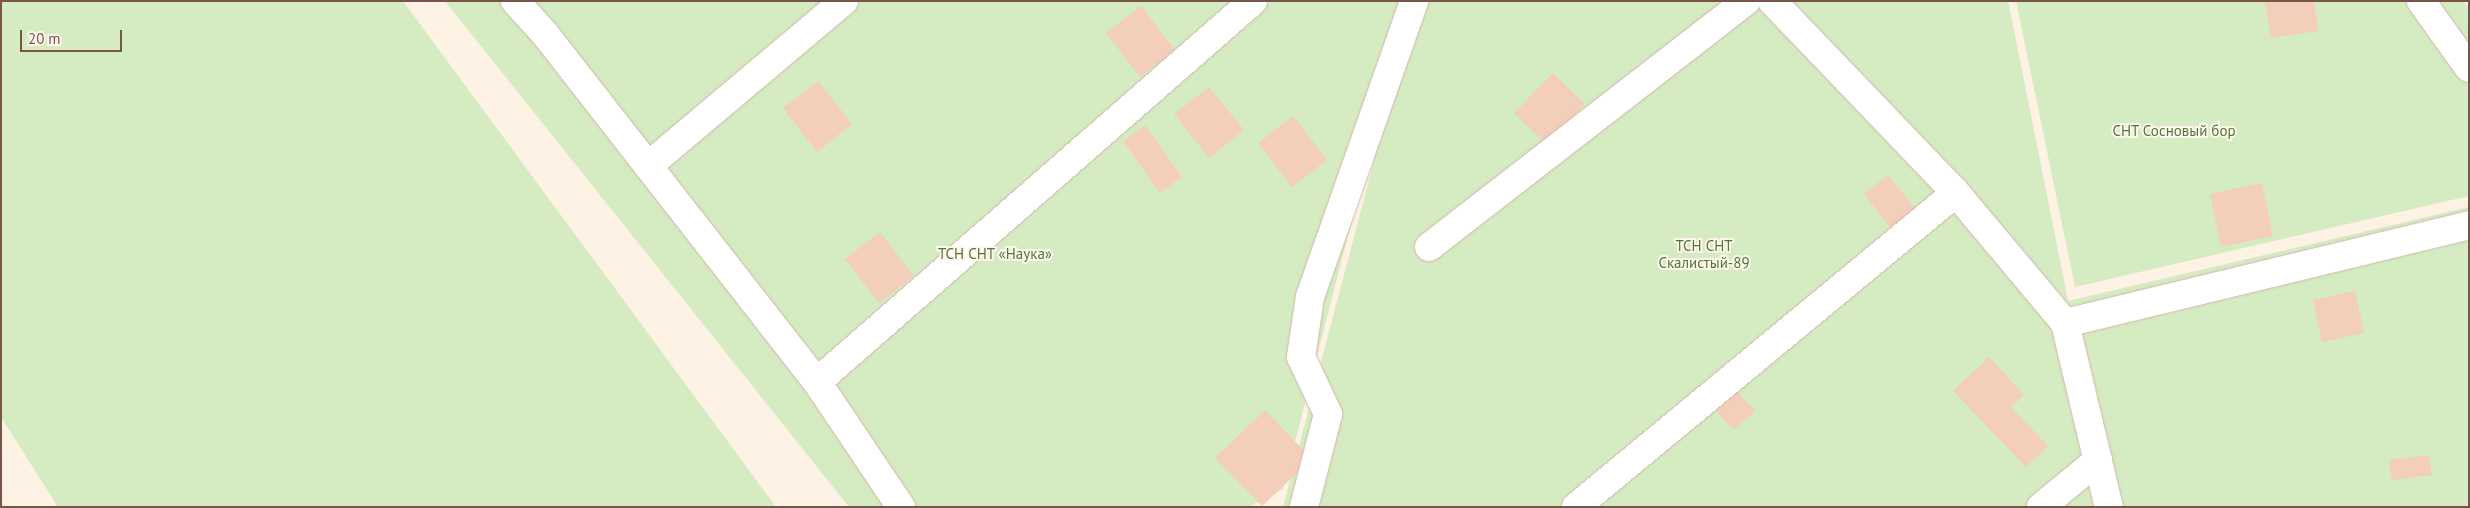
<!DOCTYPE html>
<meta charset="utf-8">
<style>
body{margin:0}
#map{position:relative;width:2470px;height:508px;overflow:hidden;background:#fdf2e4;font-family:"PT Sans",sans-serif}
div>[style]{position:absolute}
.green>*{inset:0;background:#d5ebc2}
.building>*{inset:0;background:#f3cebb}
.roads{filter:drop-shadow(0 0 1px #d1baad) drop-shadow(0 0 1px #d1baad)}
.minor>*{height:28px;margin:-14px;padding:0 14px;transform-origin:14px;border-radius:14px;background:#fff}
span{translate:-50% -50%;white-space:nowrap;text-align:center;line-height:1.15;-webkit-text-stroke:4px #fff6eb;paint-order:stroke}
.park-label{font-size:15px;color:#52773d}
.frame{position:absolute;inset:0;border:2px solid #775649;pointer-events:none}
.scale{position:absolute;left:20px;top:30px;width:102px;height:22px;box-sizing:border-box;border:2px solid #775649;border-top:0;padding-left:6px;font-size:15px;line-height:18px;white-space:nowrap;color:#775649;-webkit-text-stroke:4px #fff6eb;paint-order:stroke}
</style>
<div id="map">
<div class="green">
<div style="clip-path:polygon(1px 1px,403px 1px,776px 507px,58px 507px,1px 417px)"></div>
<div style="clip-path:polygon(445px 1px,1408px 1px,1283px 489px,1249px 507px,849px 507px)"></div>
<div style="clip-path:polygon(1416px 1px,2008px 1px,2068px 301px,2469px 207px,2469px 507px,1283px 507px)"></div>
<div style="clip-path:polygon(2016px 1px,2463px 1px,2469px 9px,2469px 196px,2075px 287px)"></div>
</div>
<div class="building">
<div style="clip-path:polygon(2265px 1px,2314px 1px,2318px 31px,2271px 38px)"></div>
<div style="clip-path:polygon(1141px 6px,1175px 50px,1140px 77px,1106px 33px)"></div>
<div style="clip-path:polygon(1553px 73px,1585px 104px,1546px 144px,1514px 113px)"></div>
<div style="clip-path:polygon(818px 81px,852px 124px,817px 152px,783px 108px)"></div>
<div style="clip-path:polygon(1209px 87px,1244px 130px,1209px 158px,1174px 114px)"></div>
<div style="clip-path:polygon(1293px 116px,1327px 160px,1292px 187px,1258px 143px)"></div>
<div style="clip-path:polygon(1145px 125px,1182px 177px,1160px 193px,1123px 141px)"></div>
<div style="clip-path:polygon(1888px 175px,1917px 211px,1892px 230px,1864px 194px)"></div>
<div style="clip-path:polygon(2262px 183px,2273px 236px,2221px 247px,2210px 194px)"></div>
<div style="clip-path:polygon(880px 232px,914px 276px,879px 303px,845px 259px)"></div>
<div style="clip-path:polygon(2355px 291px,2364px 333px,2322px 342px,2313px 300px)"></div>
<div style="clip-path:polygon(1989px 357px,2024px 395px,2011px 407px,2048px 446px,2026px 467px,1953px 391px)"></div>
<div style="clip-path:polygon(1733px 386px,1755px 411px,1734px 430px,1711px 406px)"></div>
<div style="clip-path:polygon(1265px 410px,1312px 459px,1262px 506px,1215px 458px)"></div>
<div style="clip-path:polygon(2429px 455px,2432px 475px,2392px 480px,2389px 460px)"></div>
</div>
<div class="roads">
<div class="minor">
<div style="left:515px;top:1px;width:45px;rotate:47.7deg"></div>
<div style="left:545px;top:34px;width:442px;rotate:52deg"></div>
<div style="left:817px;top:382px;width:151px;rotate:56.1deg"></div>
<div style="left:1772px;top:1px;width:266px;rotate:46.2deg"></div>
<div style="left:1956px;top:193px;width:170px;rotate:50deg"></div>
<div style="left:2065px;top:323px;width:189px;rotate:76.6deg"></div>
<div style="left:2421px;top:1px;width:82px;rotate:54.4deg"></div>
<div style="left:648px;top:166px;width:256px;rotate:-40.1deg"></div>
<div style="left:1429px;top:247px;width:401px;rotate:-37.8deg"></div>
<div style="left:2065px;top:323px;width:416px;rotate:-13.6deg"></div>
<div style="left:817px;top:382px;width:579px;rotate:-41.15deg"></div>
<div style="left:1304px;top:507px;width:96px;rotate:-75.5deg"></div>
<div style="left:1328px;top:414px;width:63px;rotate:-115.3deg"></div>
<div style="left:1301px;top:357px;width:61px;rotate:-81.5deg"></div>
<div style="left:1310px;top:297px;width:314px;rotate:-70.6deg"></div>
<div style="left:1576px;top:507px;width:493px;rotate:-39.6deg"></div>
<div style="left:2041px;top:507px;width:74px;rotate:-39.5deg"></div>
</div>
</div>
<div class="park-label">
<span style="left:2174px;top:131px">СНТ Сосновый бор</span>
<span style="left:1704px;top:254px">ТСН СНТ<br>Скалистый-89</span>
<span style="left:995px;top:254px">ТСН СНТ «Наука»</span>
</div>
<div class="frame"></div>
<div class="scale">20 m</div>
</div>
